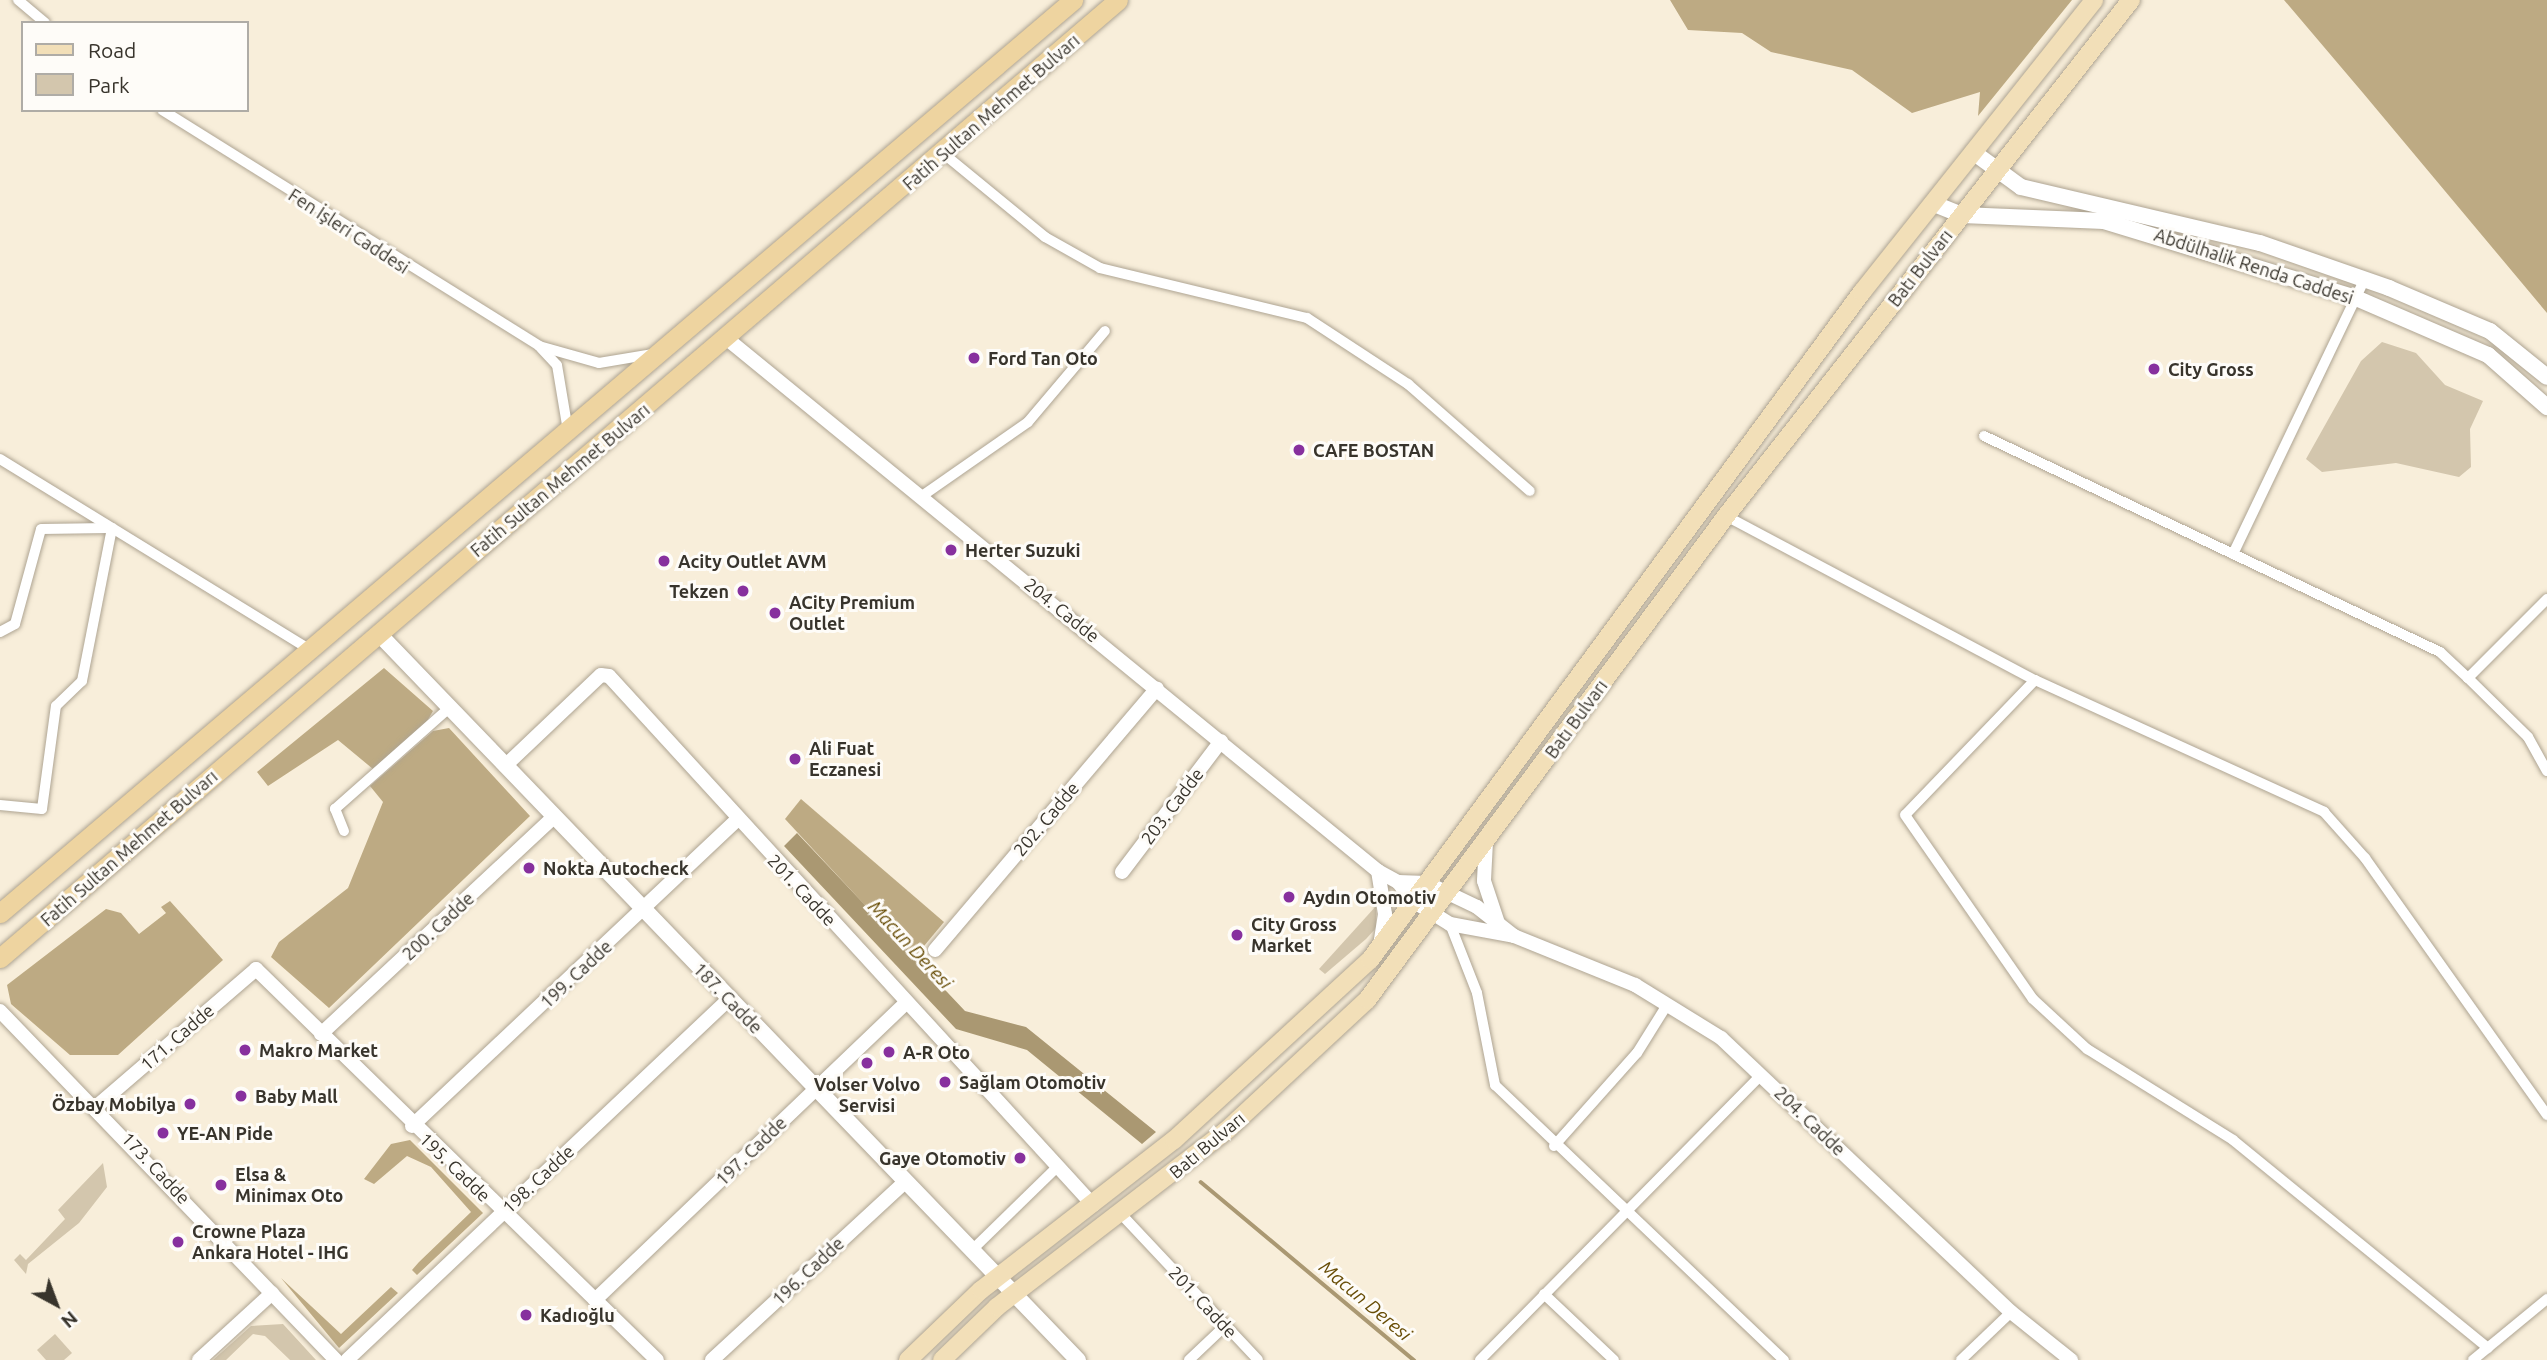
<!DOCTYPE html>
<meta charset="utf-8">
<style>
body{margin:0}
#map{position:relative;width:2547px;height:1360px;overflow:hidden;background:#f8eeda;font-family:Ubuntu,sans-serif}
div>[style]{position:absolute}
.green>*{inset:0;background:#d3c6ad}
.forest>*{inset:0;background:#bdaa83}
.water>*{inset:0;background:#aa9872}
.stream>*{height:3.5px;margin:-1.75px;padding:0 1.75px;transform-origin:1.75px;border-radius:1.75px;background:#aa9872}
.roads{filter:drop-shadow(0 0 2px #aea492) drop-shadow(0 0 2px #aea492)}
.minor>*{height:10px;margin:-5px;padding:0 5px;transform-origin:5px;border-radius:5px;background:#fff}
.tertiary>*{height:14px;margin:-7px;padding:0 7px;transform-origin:7px;border-radius:7px;background:#fff}
.secondary>*{height:16px;margin:-8px;padding:0 8px;transform-origin:8px;border-radius:8px;background:#fff}
.primary>*{height:18px;margin:-9px;padding:0 9px;transform-origin:9px;border-radius:9px;background:#f2dfb8}
.trunk>*{height:19px;margin:-9.5px;padding:0 9.5px;transform-origin:9.5px;border-radius:9.5px;background:#eed4a0}
.dots>*{width:19px;height:19px;translate:-50% -50%;box-sizing:border-box;border:4px solid #fefcf8;border-radius:50%}
span{translate:-50% -50%;white-space:nowrap;text-align:center;line-height:1.15;-webkit-text-stroke:6px #fefcf8;paint-order:stroke}
.street-label{font-size:18px;color:#38342c}
.poi-label{font-size:18px;color:#38342c;font-weight:700}
.left{translate:0 -50%;text-align:left}
.right{translate:-100% -50%;text-align:right}
.water-label{font-size:19px;color:#684d06;font-style:italic}
.legend{position:absolute;left:21px;top:21px;width:228px;height:91px;box-sizing:border-box;background:#fefcf8;border:2px solid #afaca6;margin:0;padding:9px 12px;list-style:none;font-size:21px;color:#38342c}
.legend li{display:flex;align-items:center;gap:14px;height:35px}
.legend b{width:35px;border:2px solid #afaca6}
.north{position:absolute;left:21px;top:1269px;width:70px;height:70px;-webkit-text-stroke:5px #fefcf8;paint-order:stroke;rotate:139deg;font-size:19px;font-weight:700;line-height:28px;text-align:center;color:#38342c}
.north::after{content:'';display:block;margin:auto;width:24px;height:32px;background:#38342c;clip-path:polygon(50% 0,100% 100%,50% 72%,0 100%)}
</style>
<div id="map">
<div class="green">
<div style="clip-path:polygon(2382px 342px,2416px 353px,2445px 385px,2483px 401px,2470px 429px,2471px 467px,2459px 477px,2396px 463px,2322px 472px,2306px 459px,2361px 361px)"></div>
<div style="clip-path:polygon(1376px 906px,1376px 928px,1366px 939px,1325px 974px,1319px 969px)"></div>
<div style="clip-path:polygon(103px 1163px,107px 1187px,79px 1223px,28px 1264px,26px 1274px,14px 1260px,20px 1254px,26px 1260px,65px 1219px,58px 1210px)"></div>
<div style="clip-path:polygon(283px 1324px,316px 1360px,290px 1360px,265px 1336px,253px 1334px,226px 1360px,213px 1360px,251px 1326px)"></div>
<div style="clip-path:polygon(55px 1334px,72px 1353px,64px 1360px,46px 1360px,37px 1350px)"></div>
</div>
<div class="forest">
<div style="clip-path:polygon(1670px 0,2072px 0,1978px 116px,1980px 92px,1912px 113px,1852px 70px,1771px 52px,1742px 33px,1688px 30px)"></div>
<div style="clip-path:polygon(2284px 0,2547px 0,2547px 313px,2363px 93px)"></div>
<div style="clip-path:polygon(384px 668px,433px 711px,426px 723px,373px 769px,338px 740px,268px 786px,257px 772px)"></div>
<div style="clip-path:polygon(449px 728px,530px 816px,329px 1008px,271px 957px,279px 942px,348px 888px,383px 802px,370px 786px,433px 731px)"></div>
<div style="clip-path:polygon(801px 799px,944px 922px,914px 958px,785px 819px)"></div>
<div style="clip-path:polygon(170px 901px,223px 960px,118px 1055px,70px 1055px,11px 1004px,7px 985px,106px 909px,121px 913px,139px 934px,166px 913px,161px 907px)"></div>
<div style="clip-path:polygon(410px 1140px,483px 1213px,417px 1275px,412px 1270px,419px 1262px,471px 1212px,431px 1167px,407px 1156px,374px 1184px,364px 1179px,391px 1144px)"></div>
<div style="clip-path:polygon(281px 1278px,341px 1334px,391px 1287px,398px 1293px,339px 1348px)"></div>
</div>
<div class="water">
<div style="clip-path:polygon(797px 833px,965px 1011px,1026px 1027px,1156px 1132px,1142px 1144px,1027px 1050px,956px 1029px,784px 846px)"></div>
</div>
<div class="stream">
<div style="left:1201px;top:1182px;width:278px;rotate:39.9deg"></div>
</div>
<div class="roads">
<div class="minor">
<div style="left:18px;top:0;width:35px;rotate:40deg"></div>
<div style="left:162px;top:110px;width:445px;rotate:32deg"></div>
<div style="left:539px;top:346px;width:62px;rotate:15.8deg"></div>
<div style="left:599px;top:363px;width:55px;rotate:-9.5deg"></div>
<div style="left:944px;top:154px;width:131px;rotate:39.4deg"></div>
<div style="left:1045px;top:237px;width:63px;rotate:29.4deg"></div>
<div style="left:1100px;top:268px;width:213px;rotate:13.6deg"></div>
<div style="left:1307px;top:318px;width:121px;rotate:33.2deg"></div>
<div style="left:1408px;top:384px;width:162px;rotate:41.3deg"></div>
<div style="left:541px;top:348px;width:23px;rotate:47deg"></div>
<div style="left:557px;top:365px;width:67px;rotate:80.5deg"></div>
<div style="left:1984px;top:436px;width:505px;rotate:25.35deg"></div>
<div style="left:2440px;top:652px;width:38px;rotate:43deg"></div>
<div style="left:0;top:459px;width:364px;rotate:31.6deg"></div>
<div style="left:922px;top:496px;width:129px;rotate:-34.9deg"></div>
<div style="left:1028px;top:422px;width:119px;rotate:-49.8deg"></div>
<div style="left:1726px;top:516px;width:350px;rotate:28deg"></div>
<div style="left:2035px;top:680px;width:318px;rotate:24.5deg"></div>
<div style="left:2324px;top:812px;width:62px;rotate:48.3deg"></div>
<div style="left:2365px;top:858px;width:315px;rotate:54.7deg"></div>
<div style="left:2233px;top:554px;width:305px;rotate:-64.4deg"></div>
<div style="left:2547px;top:599px;width:112px;rotate:135deg"></div>
<div style="left:2468px;top:678px;width:84px;rotate:44.5deg"></div>
<div style="left:2528px;top:737px;width:39px;rotate:61deg"></div>
<div style="left:0;top:632px;width:17px;rotate:-28deg"></div>
<div style="left:15px;top:624px;width:98px;rotate:-74.7deg"></div>
<div style="left:41px;top:529px;width:68px;rotate:-0.8deg"></div>
<div style="left:2035px;top:680px;width:187px;rotate:133.9deg"></div>
<div style="left:1905px;top:815px;width:224px;rotate:55.2deg"></div>
<div style="left:2033px;top:999px;width:74px;rotate:42.8deg"></div>
<div style="left:2087px;top:1049px;width:172px;rotate:31.9deg"></div>
<div style="left:2233px;top:1140px;width:329px;rotate:39.2deg"></div>
<div style="left:0;top:805px;width:42px;rotate:5.4deg"></div>
<div style="left:42px;top:809px;width:104px;rotate:-82.3deg"></div>
<div style="left:56px;top:706px;width:36px;rotate:-44deg"></div>
<div style="left:82px;top:681px;width:156px;rotate:-78.9deg"></div>
<div style="left:344px;top:831px;width:24px;rotate:-112deg"></div>
<div style="left:335px;top:809px;width:152px;rotate:-41.5deg"></div>
<div style="left:1450px;top:924px;width:74px;rotate:68.6deg"></div>
<div style="left:1477px;top:993px;width:94px;rotate:78.9deg"></div>
<div style="left:1495px;top:1085px;width:399px;rotate:43.6deg"></div>
<div style="left:1554px;top:1146px;width:125px;rotate:-48.3deg"></div>
<div style="left:1637px;top:1053px;width:57px;rotate:-58deg"></div>
<div style="left:1121px;top:1214px;width:200px;rotate:46.8deg"></div>
<div style="left:971px;top:1251px;width:122px;rotate:-44.3deg"></div>
<div style="left:1544px;top:1294px;width:96px;rotate:43.3deg"></div>
<div style="left:1189px;top:1360px;width:50px;rotate:-43.4deg"></div>
<div style="left:1480px;top:1360px;width:400px;rotate:-45.4deg"></div>
<div style="left:1961px;top:1360px;width:69px;rotate:-43.8deg"></div>
<div style="left:2473px;top:1360px;width:96px;rotate:-39.5deg"></div>
</div>
<div class="tertiary">
<div style="left:726px;top:338px;width:842px;rotate:39.27deg"></div>
<div style="left:1378px;top:871px;width:23px;rotate:29deg"></div>
<div style="left:1398px;top:882px;width:29px;rotate:2deg"></div>
<div style="left:1427px;top:883px;width:55px;rotate:25.6deg"></div>
<div style="left:1477px;top:907px;width:47px;rotate:38.1deg"></div>
<div style="left:505px;top:766px;width:132px;rotate:-43.5deg"></div>
<div style="left:601px;top:675px;width:8px;rotate:7deg"></div>
<div style="left:609px;top:676px;width:717px;rotate:47.54deg"></div>
<div style="left:1486px;top:842px;width:39px;rotate:93deg"></div>
<div style="left:1484px;top:881px;width:44px;rotate:71.6deg"></div>
<div style="left:1378px;top:871px;width:44px;rotate:80.8deg"></div>
<div style="left:1385px;top:914px;width:32px;rotate:99deg"></div>
<div style="left:1122px;top:872px;width:164px;rotate:-52.9deg"></div>
<div style="left:1398px;top:882px;width:24px;rotate:52deg"></div>
<div style="left:1413px;top:901px;width:44px;rotate:31.9deg"></div>
<div style="left:1450px;top:924px;width:65px;rotate:10.6deg"></div>
<div style="left:1514px;top:936px;width:131px;rotate:22deg"></div>
<div style="left:1635px;top:985px;width:101px;rotate:31.6deg"></div>
<div style="left:1721px;top:1038px;width:399px;rotate:43.4deg"></div>
<div style="left:2011px;top:1312px;width:77px;rotate:38.7deg"></div>
<div style="left:935px;top:950px;width:343px;rotate:-49.7deg"></div>
<div style="left:0;top:1011px;width:484px;rotate:46.1deg"></div>
<div style="left:321px;top:1034px;width:318px;rotate:-43deg"></div>
<div style="left:97px;top:1106px;width:210px;rotate:-40.7deg"></div>
<div style="left:256px;top:969px;width:560px;rotate:44.28deg"></div>
<div style="left:412px;top:1126px;width:446px;rotate:-43.3deg"></div>
<div style="left:595px;top:1300px;width:431px;rotate:-43.7deg"></div>
<div style="left:199px;top:1360px;width:99px;rotate:-42.5deg"></div>
<div style="left:347px;top:1360px;width:526px;rotate:-43.38deg"></div>
<div style="left:712px;top:1360px;width:263px;rotate:-42.7deg"></div>
</div>
<div class="secondary">
<div style="left:1973px;top:152px;width:59px;rotate:36.1deg"></div>
<div style="left:2021px;top:187px;width:245px;rotate:13.2deg"></div>
<div style="left:2260px;top:243px;width:137px;rotate:19.2deg"></div>
<div style="left:2389px;top:288px;width:110px;rotate:23.1deg"></div>
<div style="left:2490px;top:331px;width:73px;rotate:38.9deg"></div>
<div style="left:1932px;top:203px;width:32px;rotate:22deg"></div>
<div style="left:1962px;top:215px;width:142px;rotate:2.4deg"></div>
<div style="left:2104px;top:221px;width:264px;rotate:17deg"></div>
<div style="left:2356px;top:298px;width:144px;rotate:23.4deg"></div>
<div style="left:2488px;top:355px;width:79px;rotate:41.4deg"></div>
<div style="left:379px;top:634px;width:1008px;rotate:46.09deg"></div>
</div>
<div class="primary">
<div style="left:908px;top:1360px;width:101px;rotate:-43.8deg"></div>
<div style="left:981px;top:1290px;width:244px;rotate:-37.9deg"></div>
<div style="left:1174px;top:1140px;width:266px;rotate:-42.6deg"></div>
<div style="left:1370px;top:960px;width:830px;rotate:-53.63deg"></div>
<div style="left:1862px;top:292px;width:373px;rotate:-51.5deg"></div>
<div style="left:942px;top:1360px;width:76px;rotate:-43.9deg"></div>
<div style="left:997px;top:1307px;width:290px;rotate:-37.6deg"></div>
<div style="left:1227px;top:1130px;width:191px;rotate:-42.9deg"></div>
<div style="left:1367px;top:1000px;width:603px;rotate:-53.43deg"></div>
<div style="left:1726px;top:516px;width:656px;rotate:-51.87deg"></div>
</div>
<div class="trunk">
<div style="left:0;top:913px;width:1409px;rotate:-40.39deg"></div>
<div style="left:0;top:958px;width:1472px;rotate:-40.59deg"></div>
</div>
</div>
<div class="dots">
<div style="left:974px;top:358px;background:#87309e"></div>
<div style="left:2154px;top:369px;background:#87309e"></div>
<div style="left:1299px;top:450px;background:#87309e"></div>
<div style="left:951px;top:550px;background:#87309e"></div>
<div style="left:664px;top:561px;background:#87309e"></div>
<div style="left:743px;top:591px;background:#87309e"></div>
<div style="left:775px;top:613px;background:#87309e"></div>
<div style="left:795px;top:759px;background:#87309e"></div>
<div style="left:529px;top:868px;background:#87309e"></div>
<div style="left:1289px;top:897px;background:#87309e"></div>
<div style="left:1237px;top:935px;background:#87309e"></div>
<div style="left:245px;top:1050px;background:#87309e"></div>
<div style="left:889px;top:1052px;background:#87309e"></div>
<div style="left:867px;top:1063px;background:#87309e"></div>
<div style="left:945px;top:1082px;background:#87309e"></div>
<div style="left:241px;top:1096px;background:#87309e"></div>
<div style="left:190px;top:1104px;background:#87309e"></div>
<div style="left:163px;top:1133px;background:#87309e"></div>
<div style="left:1020px;top:1158px;background:#87309e"></div>
<div style="left:221px;top:1185px;background:#87309e"></div>
<div style="left:178px;top:1242px;background:#87309e"></div>
<div style="left:526px;top:1315px;background:#87309e"></div>
</div>
<div class="street-label">
<span style="left:991px;top:112px;rotate:-41deg">Fatih Sultan Mehmet Bulvarı</span>
<span style="left:349px;top:231px;rotate:33deg">Fen İşleri Caddesi</span>
<span style="left:2254px;top:266px;rotate:18deg">Abdülhalik Renda Caddesi</span>
<span style="left:1920px;top:268px;rotate:-52deg">Batı Bulvarı</span>
<span style="left:560px;top:480px;rotate:-40deg">Fatih Sultan Mehmet Bulvarı</span>
<span style="left:1062px;top:610px;rotate:39deg">204. Cadde</span>
<span style="left:1576px;top:719px;rotate:-54deg">Batı Bulvarı</span>
<span style="left:1172px;top:806px;rotate:-53deg">203. Cadde</span>
<span style="left:1046px;top:819px;rotate:-50deg">202. Cadde</span>
<span style="left:129px;top:848px;rotate:-41deg">Fatih Sultan Mehmet Bulvarı</span>
<span style="left:802px;top:890px;rotate:47deg">201. Cadde</span>
<span style="left:438px;top:926px;rotate:-43deg">200. Cadde</span>
<span style="left:576px;top:974px;rotate:-43deg">199. Cadde</span>
<span style="left:728px;top:998px;rotate:46deg">187. Cadde</span>
<span style="left:177px;top:1037px;rotate:-41deg">171. Cadde</span>
<span style="left:1810px;top:1121px;rotate:44deg">204. Cadde</span>
<span style="left:1207px;top:1145px;rotate:-40deg">Batı Bulvarı</span>
<span style="left:751px;top:1151px;rotate:-44deg">197. Cadde</span>
<span style="left:455px;top:1167px;rotate:44deg">195. Cadde</span>
<span style="left:156px;top:1168px;rotate:47deg">173. Cadde</span>
<span style="left:538px;top:1179px;rotate:-43deg">198. Cadde</span>
<span style="left:808px;top:1271px;rotate:-43deg">196. Cadde</span>
<span style="left:1203px;top:1302px;rotate:47deg">201. Cadde</span>
</div>
<div class="poi-label">
<span class="left" style="left:988px;top:358px">Ford Tan Oto</span>
<span class="left" style="left:2168px;top:369px">City Gross</span>
<span class="left" style="left:1313px;top:450px">CAFE BOSTAN</span>
<span class="left" style="left:965px;top:550px">Herter Suzuki</span>
<span class="left" style="left:678px;top:561px">Acity Outlet AVM</span>
<span class="right" style="left:729px;top:591px">Tekzen</span>
<span class="left" style="left:789px;top:613px">ACity Premium<br>Outlet</span>
<span class="left" style="left:809px;top:759px">Ali Fuat<br>Eczanesi</span>
<span class="left" style="left:543px;top:868px">Nokta Autocheck</span>
<span class="left" style="left:1303px;top:897px">Aydın Otomotiv</span>
<span class="left" style="left:1251px;top:935px">City Gross<br>Market</span>
<span class="left" style="left:259px;top:1050px">Makro Market</span>
<span class="left" style="left:903px;top:1052px">A-R Oto</span>
<span class="left" style="left:959px;top:1082px">Sağlam Otomotiv</span>
<span style="left:867px;top:1095px">Volser Volvo<br>Servisi</span>
<span class="left" style="left:255px;top:1096px">Baby Mall</span>
<span class="right" style="left:176px;top:1104px">Özbay Mobilya</span>
<span class="left" style="left:177px;top:1133px">YE-AN Pide</span>
<span class="right" style="left:1006px;top:1158px">Gaye Otomotiv</span>
<span class="left" style="left:235px;top:1185px">Elsa &amp;<br>Minimax Oto</span>
<span class="left" style="left:192px;top:1242px">Crowne Plaza<br>Ankara Hotel - IHG</span>
<span class="left" style="left:540px;top:1315px">Kadıoğlu</span>
</div>
<div class="water-label">
<span style="left:910px;top:945px;rotate:47deg">Macun Deresi</span>
<span style="left:1365px;top:1301px;rotate:40deg">Macun Deresi</span>
</div>
<ul class="legend">
<li><b style="height:9px;background:#f2dfb8"></b>Road</li>
<li><b style="height:19px;background:#d3c6ad"></b>Park</li>
</ul>
<div class="north">N</div>
</div>
